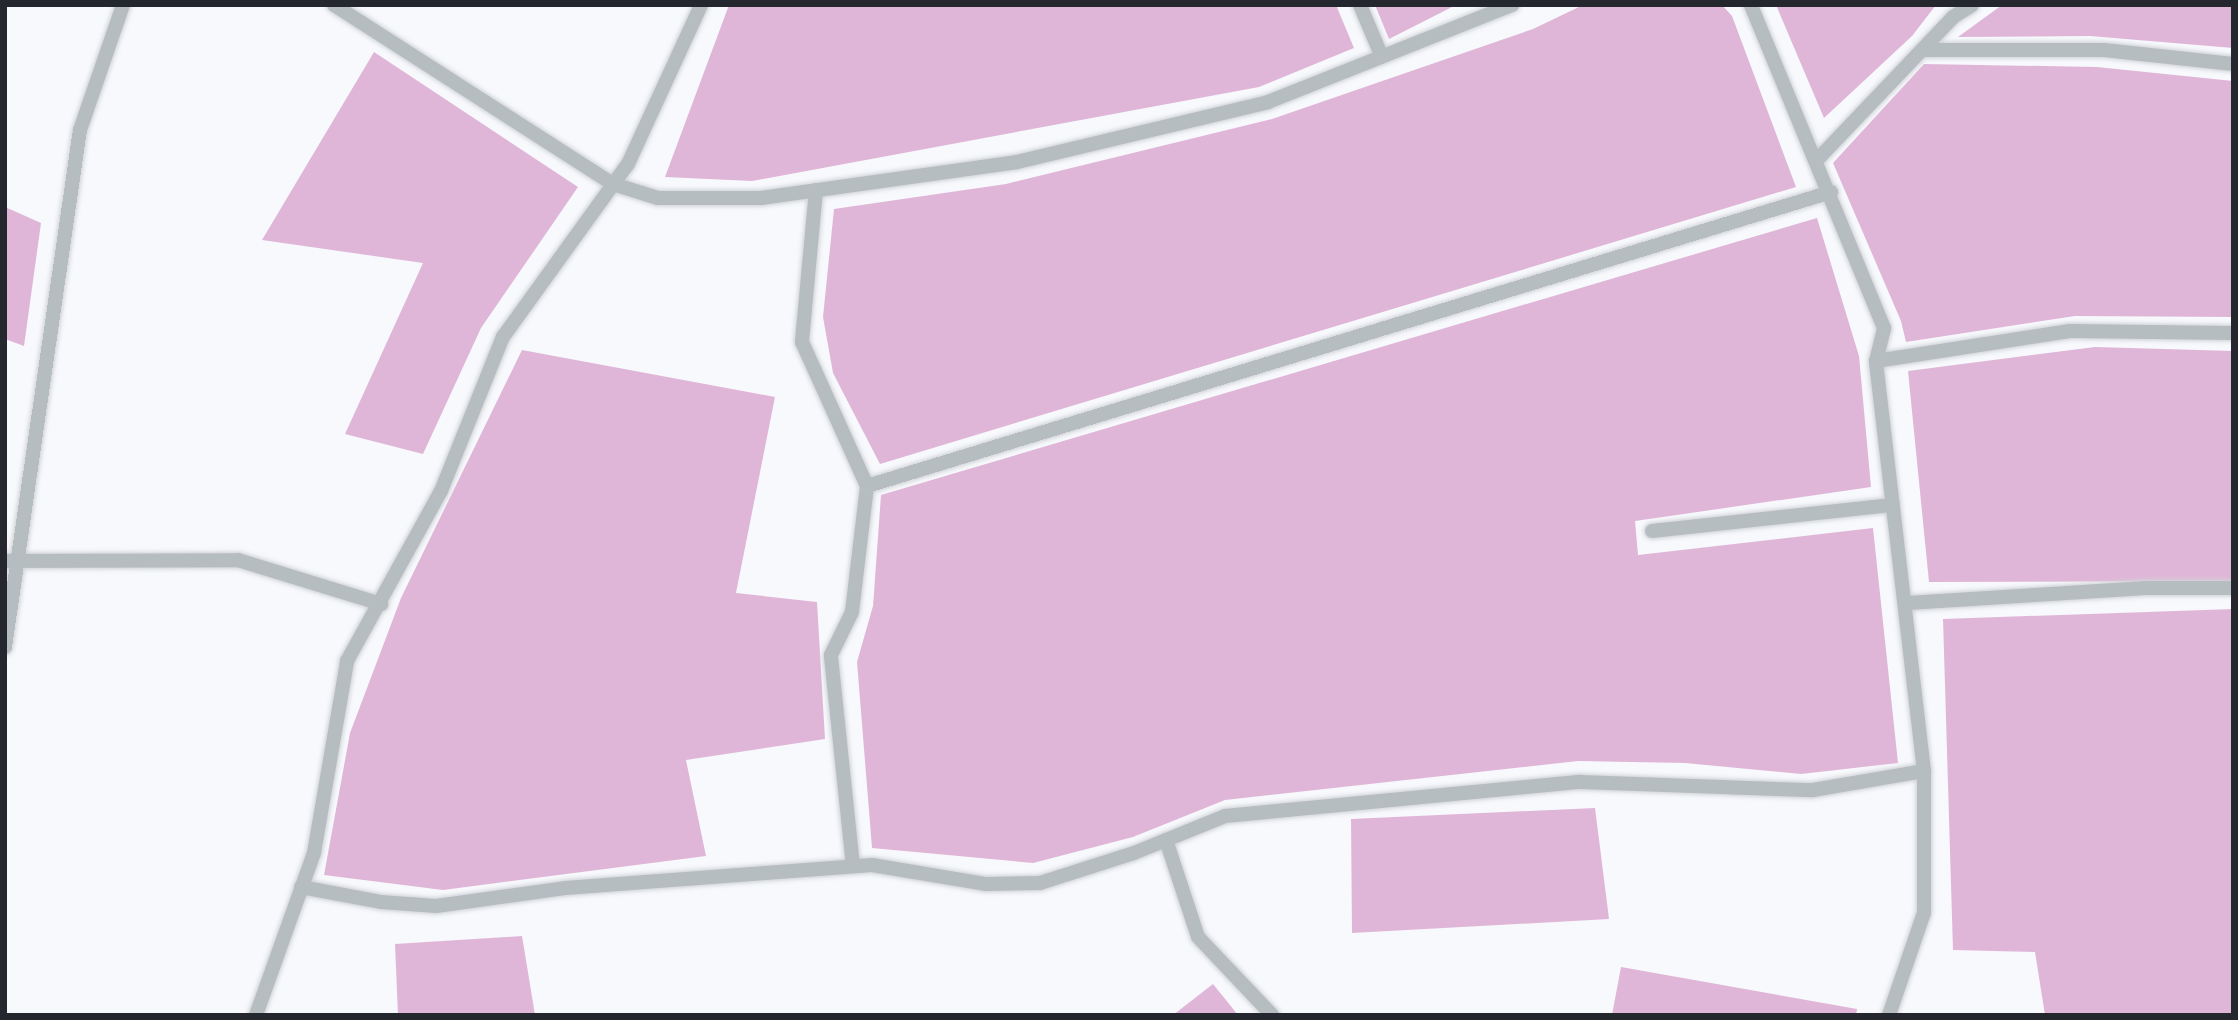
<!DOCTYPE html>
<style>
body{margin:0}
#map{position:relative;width:2238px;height:1020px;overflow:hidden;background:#f7f9fc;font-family:"Sofia Sans Condensed",sans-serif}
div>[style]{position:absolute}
.green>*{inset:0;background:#e0b6d8}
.roads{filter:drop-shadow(0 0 2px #d1d3d7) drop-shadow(0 0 2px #d1d3d7)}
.lane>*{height:14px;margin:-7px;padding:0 7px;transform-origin:7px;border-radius:7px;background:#b6bdc1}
span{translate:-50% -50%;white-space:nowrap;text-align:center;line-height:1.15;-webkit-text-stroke:7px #fff;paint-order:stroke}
.frame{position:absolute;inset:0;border:7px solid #24272d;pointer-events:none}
</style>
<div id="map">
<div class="green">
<div style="clip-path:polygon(729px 5px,1336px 5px,1354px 48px,1259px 87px,752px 181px,665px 177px)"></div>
<div style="clip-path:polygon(1375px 5px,1456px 5px,1389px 39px)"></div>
<div style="clip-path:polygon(1583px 5px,1722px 5px,1732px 16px,1796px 187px,880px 464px,833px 373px,823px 317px,834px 209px,1006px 184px,1272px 119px,1533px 29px)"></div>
<div style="clip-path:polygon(1776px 5px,1936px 5px,1912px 36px,1824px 118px)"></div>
<div style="clip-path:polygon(2002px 5px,2233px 5px,2233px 48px,2090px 36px,1958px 37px)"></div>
<div style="clip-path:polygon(374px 52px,578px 187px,481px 328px,423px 454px,345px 434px,423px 263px,262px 240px)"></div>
<div style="clip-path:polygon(1924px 64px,2097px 67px,2233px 81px,2233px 317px,2075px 316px,1906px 342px,1901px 321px,1833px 163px)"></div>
<div style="clip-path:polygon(5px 207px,41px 223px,24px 346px,5px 339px)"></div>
<div style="clip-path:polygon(1817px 218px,1859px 356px,1871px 487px,1635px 521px,1638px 555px,1873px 528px,1898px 763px,1801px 774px,1685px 763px,1578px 761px,1225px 800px,1133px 837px,1033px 863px,872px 848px,857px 662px,873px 606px,881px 495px)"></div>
<div style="clip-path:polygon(2095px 347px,2233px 351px,2233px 581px,1929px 582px,1908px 371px)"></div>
<div style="clip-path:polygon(522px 350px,775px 397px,736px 593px,817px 602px,825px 739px,686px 760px,706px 856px,443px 890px,324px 875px,350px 733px,401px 598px)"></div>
<div style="clip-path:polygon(2233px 609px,2233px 1015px,2045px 1015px,2035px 952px,1953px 950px,1943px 619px)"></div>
<div style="clip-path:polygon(1595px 808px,1609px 919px,1352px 933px,1351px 819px)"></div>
<div style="clip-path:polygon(522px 936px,535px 1015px,398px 1015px,395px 944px)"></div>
<div style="clip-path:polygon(1621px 967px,1857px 1009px,1856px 1015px,1612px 1015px)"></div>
<div style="clip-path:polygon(1213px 984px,1238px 1015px,1173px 1015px)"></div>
</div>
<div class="roads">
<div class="lane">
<div style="left:334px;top:5px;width:331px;rotate:32.7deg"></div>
<div style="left:613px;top:184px;width:47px;rotate:17.3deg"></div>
<div style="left:658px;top:198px;width:103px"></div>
<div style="left:761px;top:198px;width:259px;rotate:-8deg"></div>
<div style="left:1017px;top:162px;width:258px;rotate:-13.4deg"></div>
<div style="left:1268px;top:102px;width:263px;rotate:-21.7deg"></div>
<div style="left:1360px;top:5px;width:56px;rotate:67.1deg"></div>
<div style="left:1922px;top:50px;width:182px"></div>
<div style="left:2104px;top:50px;width:130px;rotate:6.2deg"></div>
<div style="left:1817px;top:160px;width:197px;rotate:-46.4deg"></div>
<div style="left:1953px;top:17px;width:22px;rotate:-32deg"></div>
<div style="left:816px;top:190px;width:153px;rotate:95.3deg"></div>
<div style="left:802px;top:342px;width:158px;rotate:65.7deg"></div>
<div style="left:1876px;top:361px;width:196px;rotate:-8.8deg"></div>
<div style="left:2070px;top:331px;width:163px;rotate:0.7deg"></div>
<div style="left:1652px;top:531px;width:242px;rotate:-6.2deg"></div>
<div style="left:5px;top:561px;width:233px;rotate:-0.2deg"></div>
<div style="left:238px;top:560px;width:150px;rotate:17.1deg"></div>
<div style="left:1908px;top:603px;width:238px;rotate:-3.6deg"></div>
<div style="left:2146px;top:588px;width:87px"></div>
<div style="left:5px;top:647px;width:522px;rotate:-81.75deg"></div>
<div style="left:80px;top:130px;width:132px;rotate:-71deg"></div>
<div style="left:1166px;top:840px;width:102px;rotate:71.7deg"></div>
<div style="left:1198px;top:937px;width:108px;rotate:46.5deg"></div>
<div style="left:853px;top:866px;width:212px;rotate:-96deg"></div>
<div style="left:831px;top:655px;width:48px;rotate:-64deg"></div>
<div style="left:852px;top:612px;width:127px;rotate:-83.2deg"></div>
<div style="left:867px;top:486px;width:1008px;rotate:-16.96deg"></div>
<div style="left:301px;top:887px;width:81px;rotate:10.6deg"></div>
<div style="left:381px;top:902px;width:55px;rotate:4.2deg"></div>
<div style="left:436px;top:906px;width:130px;rotate:-7.9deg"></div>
<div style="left:565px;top:888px;width:308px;rotate:-4.3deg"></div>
<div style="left:872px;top:865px;width:116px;rotate:9.5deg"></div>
<div style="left:986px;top:884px;width:54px;rotate:-1.1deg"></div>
<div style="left:1040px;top:883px;width:99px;rotate:-17.7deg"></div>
<div style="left:1134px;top:853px;width:98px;rotate:-22.1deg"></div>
<div style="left:1225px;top:816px;width:357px;rotate:-5.5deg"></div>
<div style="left:1580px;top:782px;width:233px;rotate:2deg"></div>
<div style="left:1813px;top:790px;width:113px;rotate:-9.7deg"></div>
<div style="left:1924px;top:771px;width:413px;rotate:-96.7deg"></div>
<div style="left:1876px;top:361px;width:34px;rotate:-76deg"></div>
<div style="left:1884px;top:328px;width:349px;rotate:-112.4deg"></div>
<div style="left:256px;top:1015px;width:172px;rotate:-70.3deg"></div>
<div style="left:314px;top:853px;width:195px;rotate:-80.2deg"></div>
<div style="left:347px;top:661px;width:194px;rotate:-61.1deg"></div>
<div style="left:441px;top:491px;width:166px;rotate:-68.1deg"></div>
<div style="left:503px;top:337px;width:213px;rotate:-54.2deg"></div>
<div style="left:628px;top:164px;width:175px;rotate:-65.3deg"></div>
<div style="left:1889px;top:1015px;width:108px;rotate:-71.1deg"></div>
<div style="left:1924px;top:913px;width:142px;rotate:-90deg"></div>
</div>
</div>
<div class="frame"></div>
</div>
